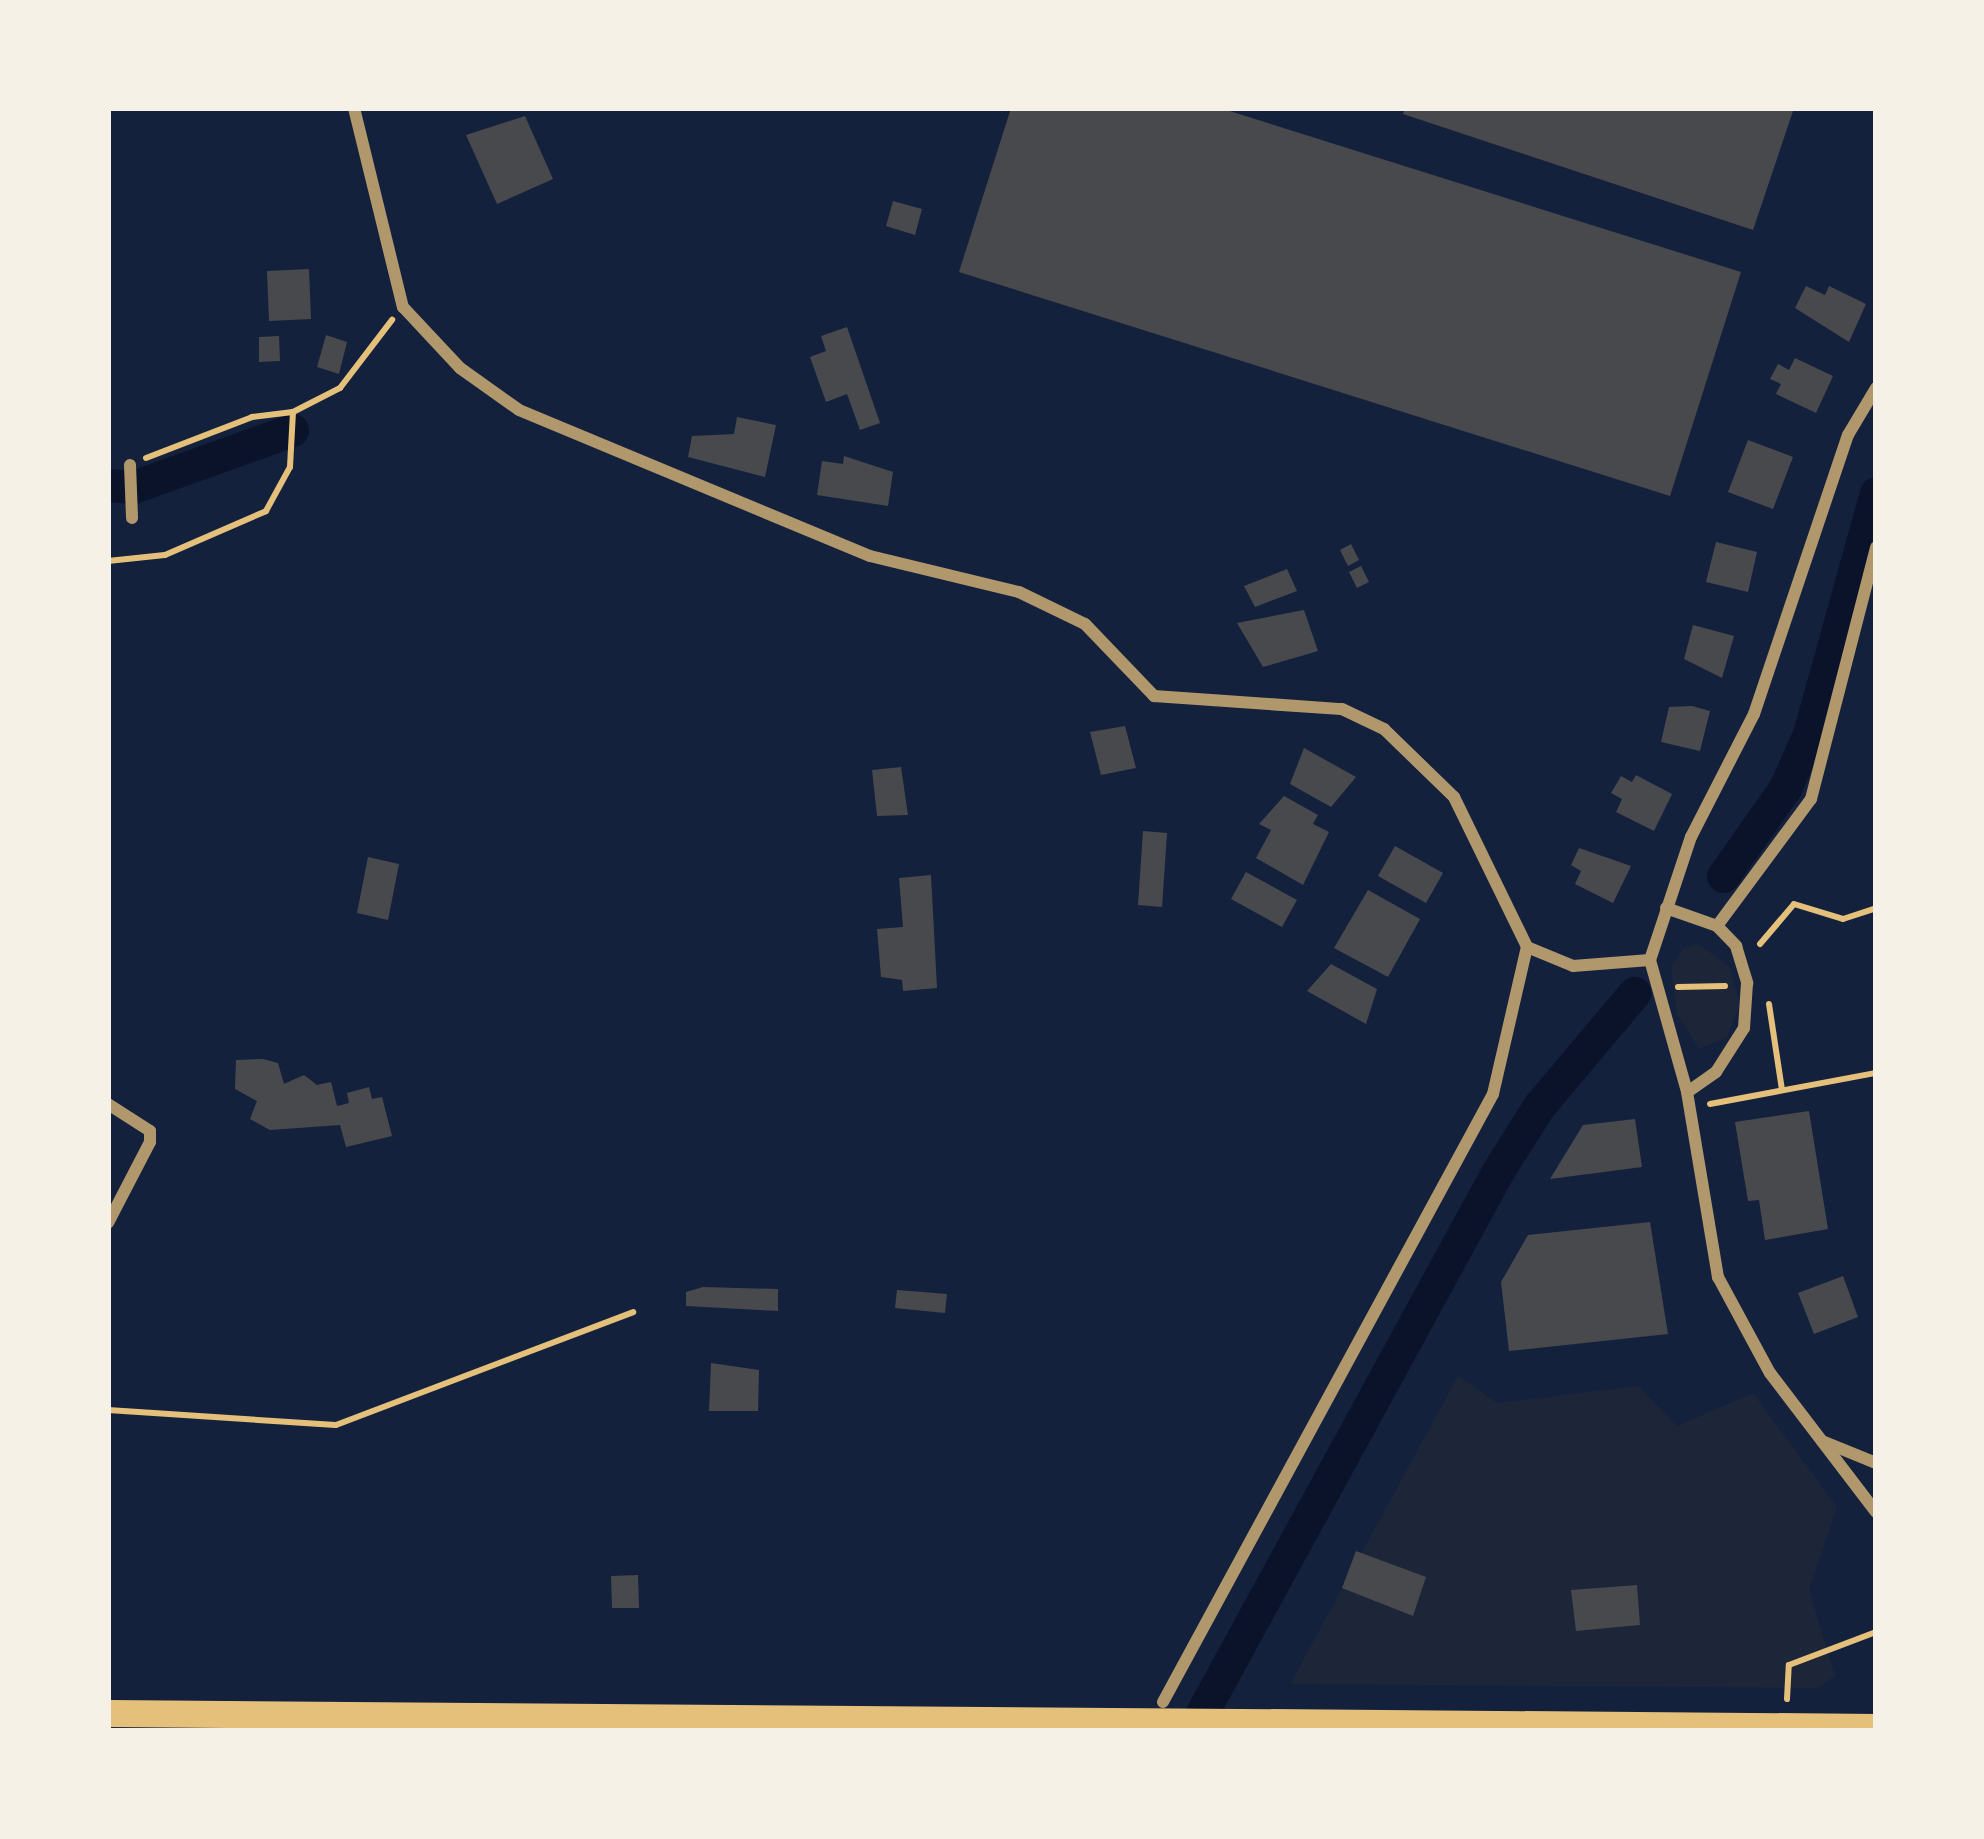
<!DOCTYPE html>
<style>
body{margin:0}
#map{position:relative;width:1984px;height:1839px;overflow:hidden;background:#14213d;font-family:"Alegreya Sans",sans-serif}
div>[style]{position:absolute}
.green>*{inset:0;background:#1d2539}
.canal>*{height:33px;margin:-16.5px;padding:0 16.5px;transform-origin:16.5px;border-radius:16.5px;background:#0b132b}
.building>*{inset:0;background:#48494c}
.path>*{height:6px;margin:-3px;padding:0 3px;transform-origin:3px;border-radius:3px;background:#e5c07b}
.minor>*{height:12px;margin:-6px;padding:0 6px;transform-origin:6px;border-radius:6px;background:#b1986c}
.primary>*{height:27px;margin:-13.5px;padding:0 13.5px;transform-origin:13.5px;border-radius:13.5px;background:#e5c07b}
span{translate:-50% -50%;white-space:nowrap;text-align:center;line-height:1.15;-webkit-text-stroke:10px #f6f1e7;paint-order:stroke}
.frame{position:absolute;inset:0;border:111px solid #f6f1e7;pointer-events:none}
</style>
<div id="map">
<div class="green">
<div style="clip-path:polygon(1698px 944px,1729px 966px,1740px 1004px,1727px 1037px,1699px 1049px,1677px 1014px,1671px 966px,1683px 949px)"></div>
<div style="clip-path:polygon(1458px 1376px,1497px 1403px,1638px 1386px,1677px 1426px,1753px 1393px,1837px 1507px,1809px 1590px,1835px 1676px,1817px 1688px,1290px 1684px)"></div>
</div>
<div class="canal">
<div style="left:108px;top:485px;width:25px;rotate:5deg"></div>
<div style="left:133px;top:487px;width:169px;rotate:-19.7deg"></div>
<div style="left:1723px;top:876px;width:108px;rotate:-54.8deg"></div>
<div style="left:1785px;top:788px;width:59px;rotate:-66deg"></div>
<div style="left:1809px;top:734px;width:250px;rotate:-74.5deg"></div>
<div style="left:1192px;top:1731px;width:638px;rotate:-61.35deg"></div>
<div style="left:1498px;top:1171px;width:77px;rotate:-57.8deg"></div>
<div style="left:1539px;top:1106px;width:148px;rotate:-49.9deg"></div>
</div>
<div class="building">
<div style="clip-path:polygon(1011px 108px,1220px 108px,1741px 272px,1670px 496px,959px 272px)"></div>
<div style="clip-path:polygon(1405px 108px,1794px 108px,1753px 230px,1403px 114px)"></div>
<div style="clip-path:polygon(525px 116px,553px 179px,497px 204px,466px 135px)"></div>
<div style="clip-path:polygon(893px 201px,922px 209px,915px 235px,886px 226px)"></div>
<div style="clip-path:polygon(309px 269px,311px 319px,269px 321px,267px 271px)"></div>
<div style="clip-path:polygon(1806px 286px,1825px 295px,1829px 286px,1866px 304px,1849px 342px,1795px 308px)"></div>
<div style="clip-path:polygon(847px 327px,880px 423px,860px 430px,847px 394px,826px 402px,810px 357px,826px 351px,821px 336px)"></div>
<div style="clip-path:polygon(326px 335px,347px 342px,339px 374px,317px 367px)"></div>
<div style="clip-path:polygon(279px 336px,280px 361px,259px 362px,259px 337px)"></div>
<div style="clip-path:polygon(1795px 358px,1833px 376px,1816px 413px,1776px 394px,1781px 384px,1770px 379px,1778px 364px,1789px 370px)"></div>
<div style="clip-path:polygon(737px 417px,776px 425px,765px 477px,688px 457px,692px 436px,734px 434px)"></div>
<div style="clip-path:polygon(1748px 440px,1793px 457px,1773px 509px,1728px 492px)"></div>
<div style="clip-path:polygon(844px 456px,893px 472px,888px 506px,817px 495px,822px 461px,843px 464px)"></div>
<div style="clip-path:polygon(1716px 542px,1757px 552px,1748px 592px,1706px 582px)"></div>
<div style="clip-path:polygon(1351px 544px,1359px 560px,1348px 566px,1340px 550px)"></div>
<div style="clip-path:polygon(1361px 566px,1369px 582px,1357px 588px,1349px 572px)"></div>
<div style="clip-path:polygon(1287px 569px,1297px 591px,1255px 607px,1244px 586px)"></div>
<div style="clip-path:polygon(1304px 610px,1318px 651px,1263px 667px,1237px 623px)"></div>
<div style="clip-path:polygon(1693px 625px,1734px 636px,1722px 678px,1684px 659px)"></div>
<div style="clip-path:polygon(1692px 706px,1710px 711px,1700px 751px,1661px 742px,1669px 707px)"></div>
<div style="clip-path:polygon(1125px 726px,1136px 768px,1101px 775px,1090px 732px)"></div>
<div style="clip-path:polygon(1304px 748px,1356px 777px,1331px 807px,1290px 784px)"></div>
<div style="clip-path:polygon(901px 767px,908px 815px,877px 816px,872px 770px)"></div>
<div style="clip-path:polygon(1636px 775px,1672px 794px,1654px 831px,1616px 812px,1622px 799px,1611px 793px,1621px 776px,1632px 782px)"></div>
<div style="clip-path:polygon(1284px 796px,1318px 815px,1313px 824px,1329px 832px,1303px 885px,1256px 858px,1271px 830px,1259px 824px)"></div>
<div style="clip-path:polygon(1143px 831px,1167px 833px,1162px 907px,1138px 905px)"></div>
<div style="clip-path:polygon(1395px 846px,1443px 873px,1426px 903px,1378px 876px)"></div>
<div style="clip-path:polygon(1579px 848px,1631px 866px,1613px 903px,1575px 884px,1581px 871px,1571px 865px)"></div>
<div style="clip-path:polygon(368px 857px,399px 864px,388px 920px,357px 913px)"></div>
<div style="clip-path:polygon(1246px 872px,1297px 900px,1282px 927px,1231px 899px)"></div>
<div style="clip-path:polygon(931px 875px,937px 988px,903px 991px,902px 980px,881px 977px,877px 929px,903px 927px,899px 878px)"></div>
<div style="clip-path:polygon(1368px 890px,1420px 919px,1388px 977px,1334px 948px)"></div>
<div style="clip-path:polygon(1331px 964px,1377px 989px,1366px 1024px,1307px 991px)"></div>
<div style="clip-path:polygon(263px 1059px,278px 1063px,284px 1084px,304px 1075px,317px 1085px,331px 1082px,337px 1106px,349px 1103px,347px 1093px,369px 1087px,372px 1099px,382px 1097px,392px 1136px,346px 1147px,340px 1125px,270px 1130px,250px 1119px,257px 1101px,235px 1089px,236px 1060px)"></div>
<div style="clip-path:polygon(1809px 1111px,1828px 1229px,1765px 1240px,1759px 1200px,1748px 1201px,1735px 1122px)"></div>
<div style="clip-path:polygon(1635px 1119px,1642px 1167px,1550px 1179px,1583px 1125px)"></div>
<div style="clip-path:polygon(1650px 1222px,1668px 1334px,1509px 1351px,1501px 1282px,1528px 1235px)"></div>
<div style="clip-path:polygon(1843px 1276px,1858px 1317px,1814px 1334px,1798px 1293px)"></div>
<div style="clip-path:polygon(703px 1287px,778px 1289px,778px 1311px,686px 1306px,686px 1292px)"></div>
<div style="clip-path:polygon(897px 1290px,947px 1294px,945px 1313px,895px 1308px)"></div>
<div style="clip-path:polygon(711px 1363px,759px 1370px,758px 1411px,709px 1411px)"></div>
<div style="clip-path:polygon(1356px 1551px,1426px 1577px,1413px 1616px,1342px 1588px)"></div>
<div style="clip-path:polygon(638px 1575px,639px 1608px,612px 1608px,611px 1576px)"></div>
<div style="clip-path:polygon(1637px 1585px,1640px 1625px,1576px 1631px,1571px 1590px)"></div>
</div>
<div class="path">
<div style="left:146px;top:458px;width:114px;rotate:-21.1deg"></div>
<div style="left:252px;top:417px;width:41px;rotate:-7deg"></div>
<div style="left:293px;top:412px;width:53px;rotate:-27.1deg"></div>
<div style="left:340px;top:388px;width:86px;rotate:-52.6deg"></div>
<div style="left:108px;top:561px;width:57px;rotate:-6deg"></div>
<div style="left:165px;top:555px;width:110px;rotate:-23.5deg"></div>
<div style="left:266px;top:511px;width:50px;rotate:-61.4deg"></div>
<div style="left:290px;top:467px;width:55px;rotate:-86.9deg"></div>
<div style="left:1760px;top:944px;width:52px;rotate:-49.6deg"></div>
<div style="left:1794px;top:904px;width:51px;rotate:17deg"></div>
<div style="left:1843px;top:919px;width:35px;rotate:-18deg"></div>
<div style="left:1678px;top:987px;width:47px;rotate:-1.2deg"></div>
<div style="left:1769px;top:1004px;width:87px;rotate:81.4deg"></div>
<div style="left:1710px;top:1104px;width:169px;rotate:-10.6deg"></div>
<div style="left:108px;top:1410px;width:228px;rotate:3.8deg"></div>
<div style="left:336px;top:1425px;width:318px;rotate:-20.8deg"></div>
<div style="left:1787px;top:1699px;width:34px;rotate:-87deg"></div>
<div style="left:1789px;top:1665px;width:93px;rotate:-20.8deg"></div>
</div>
<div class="minor">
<div style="left:354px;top:108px;width:205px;rotate:76.2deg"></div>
<div style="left:403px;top:307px;width:83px;rotate:46.9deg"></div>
<div style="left:460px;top:368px;width:72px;rotate:35.4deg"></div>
<div style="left:519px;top:410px;width:380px;rotate:22.6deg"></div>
<div style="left:870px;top:556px;width:153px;rotate:13.6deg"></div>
<div style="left:1019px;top:592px;width:73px;rotate:25.9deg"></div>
<div style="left:1085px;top:624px;width:100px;rotate:46.2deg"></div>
<div style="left:1154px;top:696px;width:188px;rotate:4deg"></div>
<div style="left:1342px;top:709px;width:47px;rotate:25.5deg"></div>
<div style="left:1384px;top:729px;width:98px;rotate:44.2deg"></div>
<div style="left:1454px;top:797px;width:167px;rotate:64deg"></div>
<div style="left:1527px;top:947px;width:50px;rotate:22.4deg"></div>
<div style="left:1573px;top:966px;width:77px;rotate:-4.5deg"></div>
<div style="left:1650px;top:960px;width:137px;rotate:74.3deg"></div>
<div style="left:1687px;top:1092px;width:188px;rotate:80.5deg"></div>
<div style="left:1718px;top:1277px;width:109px;rotate:61.6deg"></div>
<div style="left:1770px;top:1373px;width:175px;rotate:52.7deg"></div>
<div style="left:130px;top:465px;width:53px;rotate:87.8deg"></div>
<div style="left:1666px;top:908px;width:54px;rotate:19.4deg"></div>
<div style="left:1717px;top:926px;width:28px;rotate:46deg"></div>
<div style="left:1736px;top:946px;width:39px;rotate:73deg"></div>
<div style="left:1747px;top:983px;width:45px;rotate:93.8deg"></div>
<div style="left:1744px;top:1028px;width:52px;rotate:122.5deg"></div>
<div style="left:1716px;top:1072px;width:35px;rotate:145deg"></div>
<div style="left:1717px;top:926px;width:158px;rotate:-53.5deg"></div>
<div style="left:1811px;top:799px;width:260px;rotate:-75.5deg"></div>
<div style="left:1650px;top:960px;width:130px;rotate:-71.6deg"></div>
<div style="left:1691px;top:837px;width:138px;rotate:-62.9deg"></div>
<div style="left:1754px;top:714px;width:294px;rotate:-71.4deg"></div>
<div style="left:1848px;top:435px;width:55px;rotate:-59.2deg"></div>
<div style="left:108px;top:1104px;width:50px;rotate:32.7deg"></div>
<div style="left:150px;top:1131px;width:11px;rotate:90deg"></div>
<div style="left:150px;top:1142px;width:91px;rotate:117.4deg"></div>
<div style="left:1822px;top:1441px;width:58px;rotate:22.2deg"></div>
<div style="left:1163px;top:1702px;width:692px;rotate:-61.51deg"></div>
<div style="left:1493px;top:1094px;width:151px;rotate:-77deg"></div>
</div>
<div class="primary">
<div style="left:108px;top:1713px;width:1768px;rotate:0.45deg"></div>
</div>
<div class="frame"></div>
</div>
